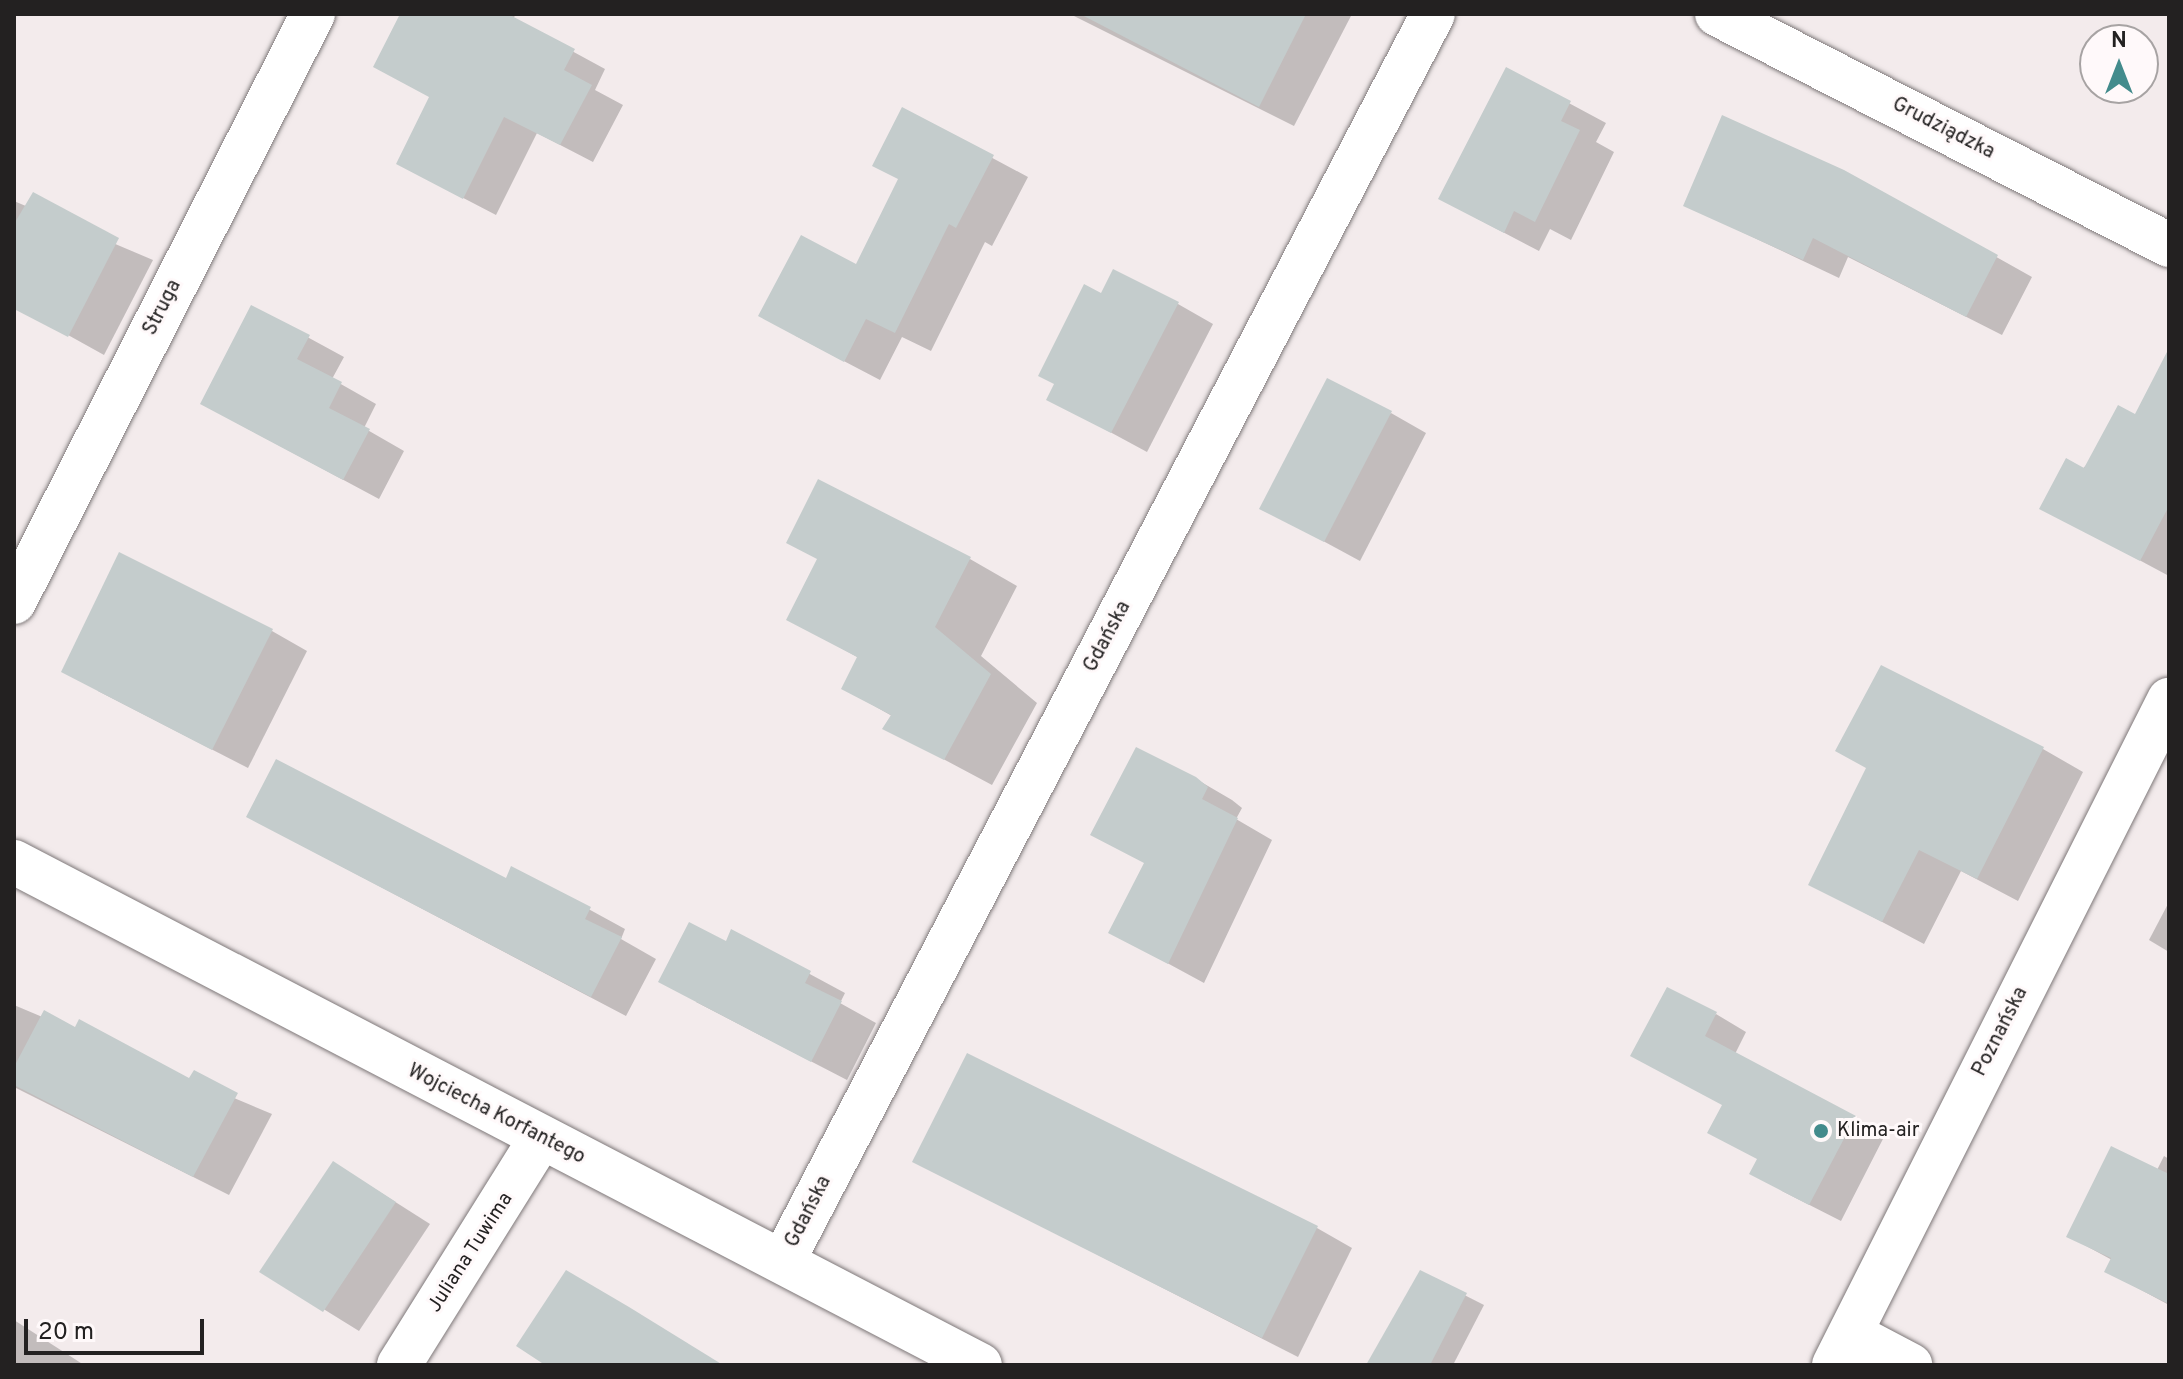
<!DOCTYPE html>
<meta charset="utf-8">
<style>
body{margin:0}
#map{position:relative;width:2183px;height:1379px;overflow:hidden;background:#f3ebec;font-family:Overpass,sans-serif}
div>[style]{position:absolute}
.shadow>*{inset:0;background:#0003}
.building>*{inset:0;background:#c4cccc}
.roads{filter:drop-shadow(0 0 2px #7e7879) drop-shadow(0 0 2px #7e7879)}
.street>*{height:44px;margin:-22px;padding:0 22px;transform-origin:22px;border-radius:22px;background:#fff}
.dots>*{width:22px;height:22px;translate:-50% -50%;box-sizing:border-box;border:4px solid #fff9fa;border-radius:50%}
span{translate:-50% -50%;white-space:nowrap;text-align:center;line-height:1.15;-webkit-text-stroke:6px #fff9fa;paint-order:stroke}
.street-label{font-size:20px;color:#232121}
.poi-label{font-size:20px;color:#232121}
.left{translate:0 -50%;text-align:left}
.frame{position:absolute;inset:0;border:16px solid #232121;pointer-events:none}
.north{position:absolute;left:2079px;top:24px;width:80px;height:80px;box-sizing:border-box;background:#fff9fa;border:2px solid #a7a3a3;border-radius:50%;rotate:0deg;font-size:22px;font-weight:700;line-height:32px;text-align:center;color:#232121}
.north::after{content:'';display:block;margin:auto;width:28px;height:36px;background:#438b8c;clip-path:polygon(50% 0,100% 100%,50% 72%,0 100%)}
.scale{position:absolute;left:24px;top:1319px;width:180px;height:36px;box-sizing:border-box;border:4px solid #232121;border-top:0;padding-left:10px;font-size:24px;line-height:28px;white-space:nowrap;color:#232121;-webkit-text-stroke:6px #fff9fa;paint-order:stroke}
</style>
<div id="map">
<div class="shadow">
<div style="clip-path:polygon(402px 14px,516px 14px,513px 19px,605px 69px,595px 90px,623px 105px,593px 162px,537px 133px,496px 215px,398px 164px,431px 98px)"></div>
<div style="clip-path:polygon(1070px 14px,1352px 14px,1294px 126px)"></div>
<div style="clip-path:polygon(1507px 70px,1606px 123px,1596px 142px,1614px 152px,1571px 240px,1550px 229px,1539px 251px,1476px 218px)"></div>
<div style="clip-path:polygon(903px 110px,1028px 177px,992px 246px,985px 242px,931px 351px,902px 337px,880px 380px,796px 336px,857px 267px,900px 179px)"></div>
<div style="clip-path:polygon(1843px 171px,2032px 277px,2002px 335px,1848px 257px,1839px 278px,1685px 205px)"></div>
<div style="clip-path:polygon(14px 201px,153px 260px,104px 355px,14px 305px)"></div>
<div style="clip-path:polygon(1102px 296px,1178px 304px,1213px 324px,1147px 452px,1049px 399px)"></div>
<div style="clip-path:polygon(252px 307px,344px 357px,332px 379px,376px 404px,364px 428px,404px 451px,379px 499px,237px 423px)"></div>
<div style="clip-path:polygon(1391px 413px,1426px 433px,1360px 561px,1262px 508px)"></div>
<div style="clip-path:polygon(2169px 413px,2169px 576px,2042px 508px,2136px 417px)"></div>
<div style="clip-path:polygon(970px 559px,1017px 586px,981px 656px,1037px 703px,992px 785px,885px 728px,892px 716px,843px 688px,859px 658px,789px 619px)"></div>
<div style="clip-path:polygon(272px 631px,307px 651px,248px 768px,98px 691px)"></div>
<div style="clip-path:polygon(2043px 749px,2083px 772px,2018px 901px,1961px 871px,1924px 944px,1810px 884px,1868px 768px)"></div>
<div style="clip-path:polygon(1196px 779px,1232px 800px,1242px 808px,1236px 819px,1272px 840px,1204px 983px,1110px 932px)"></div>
<div style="clip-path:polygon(284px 836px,550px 888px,625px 929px,621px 939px,656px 959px,626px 1016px)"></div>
<div style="clip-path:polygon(2169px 902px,2169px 952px,2149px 940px)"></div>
<div style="clip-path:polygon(732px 932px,845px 993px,840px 1003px,876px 1023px,847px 1080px,696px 1002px)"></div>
<div style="clip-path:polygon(14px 1005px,272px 1114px,229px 1195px,14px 1087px)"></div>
<div style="clip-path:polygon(1716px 1014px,1746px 1032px,1735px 1054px,1885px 1135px,1841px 1221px,1782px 1191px,1724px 1105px,1664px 1073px)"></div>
<div style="clip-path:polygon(2164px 1156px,2169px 1159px,2169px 1305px,2106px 1271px,2112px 1260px,2068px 1236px,2157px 1170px)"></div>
<div style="clip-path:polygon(914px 1161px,1317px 1228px,1352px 1248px,1298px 1357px)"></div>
<div style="clip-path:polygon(334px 1163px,430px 1224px,359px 1331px,262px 1271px)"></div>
<div style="clip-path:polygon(1421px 1273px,1484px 1305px,1453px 1365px,1369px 1365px)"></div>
<div style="clip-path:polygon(14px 1320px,84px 1365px,14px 1365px)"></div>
</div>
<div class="building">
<div style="clip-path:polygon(400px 14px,508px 14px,575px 49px,564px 70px,592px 85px,560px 145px,504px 117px,463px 199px,396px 164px,429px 97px,373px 67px)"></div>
<div style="clip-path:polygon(1080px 14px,1306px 14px,1259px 107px)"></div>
<div style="clip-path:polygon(1506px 67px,1571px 101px,1561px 121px,1580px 130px,1535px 222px,1514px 211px,1504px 233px,1438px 199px)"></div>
<div style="clip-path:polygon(902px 107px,994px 155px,956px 228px,949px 224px,895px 333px,866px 319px,844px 362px,758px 316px,801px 235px,856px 264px,898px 179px,872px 166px)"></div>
<div style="clip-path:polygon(1722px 115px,1844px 170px,1998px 255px,1966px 317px,1813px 238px,1803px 260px,1683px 206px)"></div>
<div style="clip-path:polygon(33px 192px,119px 238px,68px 337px,14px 309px,14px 224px)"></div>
<div style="clip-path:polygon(1113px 269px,1179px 302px,1111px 433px,1046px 400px,1054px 384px,1038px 376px,1084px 284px,1101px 293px)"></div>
<div style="clip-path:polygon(251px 305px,310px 335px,297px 359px,342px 382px,329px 408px,370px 429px,343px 480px,200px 404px)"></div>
<div style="clip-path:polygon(2169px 348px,2169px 506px,2140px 561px,2039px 509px,2066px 458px,2084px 468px,2118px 405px,2135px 414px)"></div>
<div style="clip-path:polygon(1327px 378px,1392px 411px,1324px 542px,1259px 509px)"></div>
<div style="clip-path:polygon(818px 479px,971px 557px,935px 627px,991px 674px,944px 760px,882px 729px,891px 715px,841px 689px,857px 657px,786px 620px,817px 559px,786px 543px)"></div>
<div style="clip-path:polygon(119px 552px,273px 629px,212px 750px,61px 672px)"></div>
<div style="clip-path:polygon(1881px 665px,2044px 747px,1977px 879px,1919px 850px,1882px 922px,1808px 885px,1866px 768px,1835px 751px)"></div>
<div style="clip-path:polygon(1136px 747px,1196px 777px,1208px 787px,1202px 799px,1238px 818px,1168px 964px,1108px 933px,1144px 863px,1090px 835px)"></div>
<div style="clip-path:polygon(276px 759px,506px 878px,511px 866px,591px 907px,585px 919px,622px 937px,591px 997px,246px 817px)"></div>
<div style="clip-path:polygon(689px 922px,726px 941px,731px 929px,811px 971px,805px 983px,842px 1001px,811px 1062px,658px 982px)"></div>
<div style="clip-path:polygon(1667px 987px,1717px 1012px,1705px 1036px,1856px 1116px,1809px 1205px,1749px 1174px,1757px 1159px,1707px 1133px,1722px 1105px,1630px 1056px)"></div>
<div style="clip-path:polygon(44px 1010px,75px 1027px,79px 1019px,189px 1078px,194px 1070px,238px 1093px,193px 1177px,14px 1085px,14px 1067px)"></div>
<div style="clip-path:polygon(967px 1053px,1318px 1226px,1262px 1338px,912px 1162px)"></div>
<div style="clip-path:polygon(2111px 1146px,2169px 1174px,2169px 1304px,2104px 1272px,2111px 1258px,2066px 1237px)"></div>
<div style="clip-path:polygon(333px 1161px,396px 1202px,323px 1312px,259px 1272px)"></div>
<div style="clip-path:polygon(566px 1270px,629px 1307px,723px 1365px,545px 1365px,516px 1346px)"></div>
<div style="clip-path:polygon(1420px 1270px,1467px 1293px,1430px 1365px,1366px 1365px)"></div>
</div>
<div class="roads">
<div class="street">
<div style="left:1717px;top:14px;width:508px;rotate:27.07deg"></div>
<div style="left:14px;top:602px;width:660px;rotate:-63.05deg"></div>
<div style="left:14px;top:862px;width:1089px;rotate:27.51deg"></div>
<div style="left:783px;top:1261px;width:1406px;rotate:-62.47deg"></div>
<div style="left:1851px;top:1334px;width:67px;rotate:27.7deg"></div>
<div style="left:399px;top:1365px;width:266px;rotate:-58deg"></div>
<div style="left:1834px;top:1365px;width:745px;rotate:-63.26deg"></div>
</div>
</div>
<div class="dots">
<div style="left:1821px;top:1131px;background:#438b8c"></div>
</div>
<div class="street-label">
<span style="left:1943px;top:129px;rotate:27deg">Grudziądzka</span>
<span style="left:163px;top:308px;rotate:-63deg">Struga</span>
<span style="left:1108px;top:637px;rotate:-62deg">Gdańska</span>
<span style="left:2001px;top:1032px;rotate:-63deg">Poznańska</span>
<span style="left:496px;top:1115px;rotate:27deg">Wojciecha Korfantego</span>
<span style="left:809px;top:1212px;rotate:-63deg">Gdańska</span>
<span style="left:471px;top:1253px;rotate:-57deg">Juliana Tuwima</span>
</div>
<div class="poi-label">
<span class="left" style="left:1837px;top:1131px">Klima-air</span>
</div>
<div class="frame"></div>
<div class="north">N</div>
<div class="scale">20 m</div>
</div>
